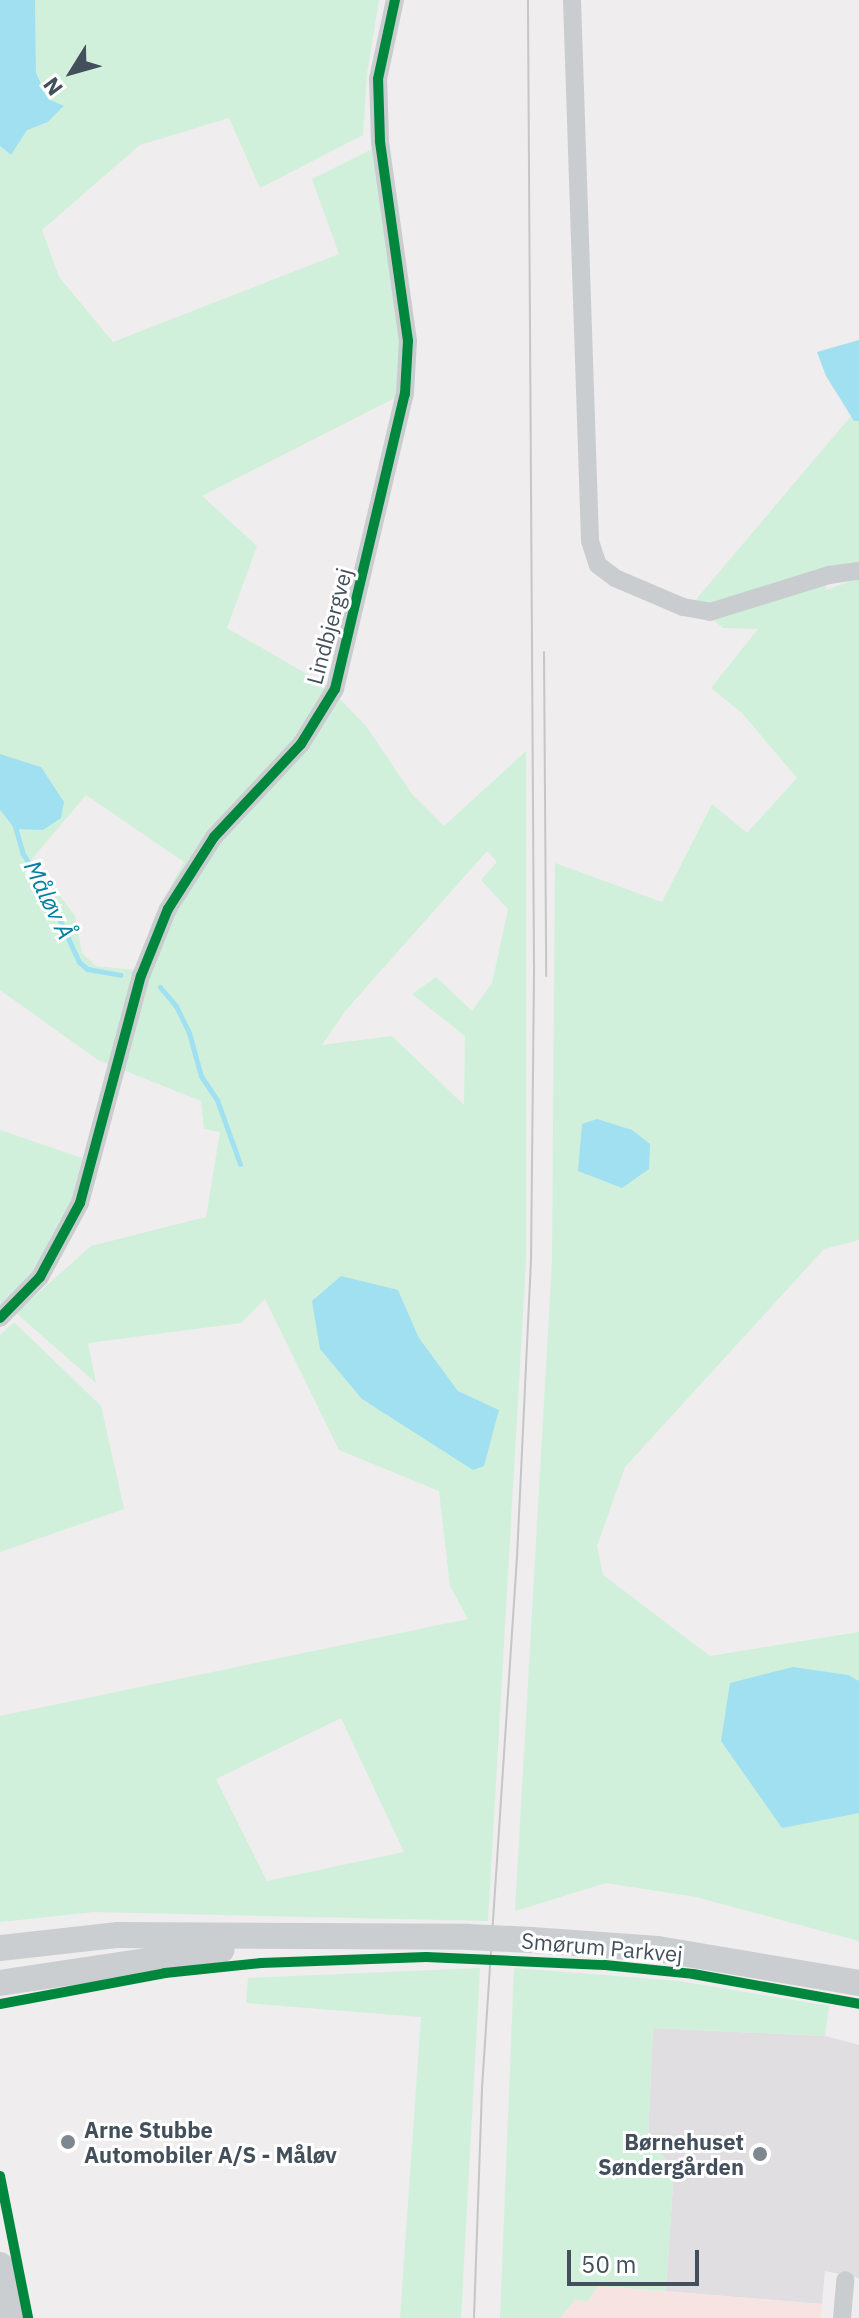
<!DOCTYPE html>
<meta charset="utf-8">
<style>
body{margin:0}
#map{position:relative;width:859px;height:2318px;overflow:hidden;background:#efeded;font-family:"IBM Plex Sans",sans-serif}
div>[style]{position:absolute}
.education>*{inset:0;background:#e0dee0}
.medical>*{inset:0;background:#f7e4e2}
.green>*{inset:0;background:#d0f0db}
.water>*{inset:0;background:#a1e0f1}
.stream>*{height:5px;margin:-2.5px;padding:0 2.5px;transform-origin:2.5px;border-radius:2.5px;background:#a1e0f1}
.street>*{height:18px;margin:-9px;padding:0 9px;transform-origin:9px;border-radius:9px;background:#cacdcf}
.secondary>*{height:26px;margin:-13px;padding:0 13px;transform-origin:13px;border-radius:13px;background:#caced1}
.tram>*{height:2px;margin:-1px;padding:0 1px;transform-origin:1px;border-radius:1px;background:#c4c6c8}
.secondary-bridge>*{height:26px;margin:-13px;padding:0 13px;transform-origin:13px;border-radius:13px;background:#caced1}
.cycleway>*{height:10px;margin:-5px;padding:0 5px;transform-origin:5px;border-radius:5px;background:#00873e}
.dots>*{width:22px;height:22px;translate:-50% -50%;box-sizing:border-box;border:4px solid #fff;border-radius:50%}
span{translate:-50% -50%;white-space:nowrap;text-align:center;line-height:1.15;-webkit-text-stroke:6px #fff;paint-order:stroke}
.street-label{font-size:22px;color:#43505c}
.poi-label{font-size:22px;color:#43505c;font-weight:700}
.left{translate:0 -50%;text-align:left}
.right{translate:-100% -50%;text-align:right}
.water-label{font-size:24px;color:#0280a2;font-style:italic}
.north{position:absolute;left:32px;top:32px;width:80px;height:80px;-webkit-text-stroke:6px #fff;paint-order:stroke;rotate:233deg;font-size:22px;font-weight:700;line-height:32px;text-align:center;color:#43505c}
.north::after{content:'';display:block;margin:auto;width:28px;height:36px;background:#43505c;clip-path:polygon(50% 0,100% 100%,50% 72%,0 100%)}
.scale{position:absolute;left:567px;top:2250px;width:132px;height:36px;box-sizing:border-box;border:4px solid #43505c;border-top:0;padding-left:10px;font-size:24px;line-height:28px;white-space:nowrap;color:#43505c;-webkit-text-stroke:6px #fff;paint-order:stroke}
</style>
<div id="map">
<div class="education">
<div style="clip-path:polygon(653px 2028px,825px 2036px,859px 2045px,859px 2278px,825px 2271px,822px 2304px,666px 2291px,674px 2170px,648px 2138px)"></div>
</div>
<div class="medical">
<div style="clip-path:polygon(598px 2286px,822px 2304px,821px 2318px,560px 2318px,575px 2300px,588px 2301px)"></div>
</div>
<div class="green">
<div style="clip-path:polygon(evenodd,35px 0,379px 0,367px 74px,363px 135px,260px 188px,229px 118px,140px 145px,42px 230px,59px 277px,113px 342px,339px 254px,312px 179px,374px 148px,404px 343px,399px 396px,202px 496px,257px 546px,227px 628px,326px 685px,366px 726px,412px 794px,444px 826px,526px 751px,526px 1261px,488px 1921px,94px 1912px,0 1922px,0 1716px,468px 1619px,450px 1586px,439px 1491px,339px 1450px,265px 1299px,241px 1323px,88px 1343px,96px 1383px,16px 1313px,91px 1246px,206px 1217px,220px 1132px,204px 1129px,201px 1101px,98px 1060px,0 990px,0 810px,15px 829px,29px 829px,41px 767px,0 754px,0 146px,11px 155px,27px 129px,48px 122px,64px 107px,48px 100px,36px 73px,35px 0,86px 795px,184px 862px,156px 913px,136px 970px,96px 966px,82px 953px,75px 916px,32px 859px,86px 795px,35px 0,487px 851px,497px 862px,481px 880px,508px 909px,492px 983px,472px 1011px,436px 977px,412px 994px,465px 1036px,464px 1105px,392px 1036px,322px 1045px,346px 1010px,487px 851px,35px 0,398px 1290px,419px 1338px,458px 1391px,498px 1410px,392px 1416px,362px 1399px,398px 1290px,35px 0,341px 1718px,404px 1852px,267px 1881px,216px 1779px,341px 1718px)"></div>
<div style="clip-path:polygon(851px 416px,859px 421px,859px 567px,827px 571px,826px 590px,859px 578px,859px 1240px,824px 1249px,625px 1467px,597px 1546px,603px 1575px,710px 1656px,859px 1632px,859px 1941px,696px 1897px,606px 1883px,515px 1911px,552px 1261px,555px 863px,662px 902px,712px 804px,747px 833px,797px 778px,742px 713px,711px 688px,758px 629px,723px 628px,693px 603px)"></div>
<div style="clip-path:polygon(0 1130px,82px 1158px,71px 1204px,33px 1273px,0 1304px)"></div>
<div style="clip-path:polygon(14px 1322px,101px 1406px,124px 1509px,0 1552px,0 1335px)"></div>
<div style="clip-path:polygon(480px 1968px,461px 2318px,400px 2318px,421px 2017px,246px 2003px,248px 1978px)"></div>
<div style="clip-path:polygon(514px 1968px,679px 1981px,829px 2006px,825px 2036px,653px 2028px,648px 2138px,674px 2169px,666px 2291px,598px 2286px,588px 2301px,575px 2300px,560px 2318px,500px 2318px)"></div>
</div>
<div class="water">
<div style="clip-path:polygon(0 0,35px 0,36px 73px,48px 99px,64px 106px,48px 122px,27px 130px,11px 155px,0 146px)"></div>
<div style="clip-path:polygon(859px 340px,859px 421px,854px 421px,826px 376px,817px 352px)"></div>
<div style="clip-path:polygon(0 754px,41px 767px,64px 802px,61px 818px,43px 830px,15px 829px,0 810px)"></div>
<div style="clip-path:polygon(597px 1119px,632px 1130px,650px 1144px,649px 1169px,622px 1188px,578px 1171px,582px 1124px)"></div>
<div style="clip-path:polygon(341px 1276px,398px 1290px,419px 1338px,458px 1391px,499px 1410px,484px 1466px,473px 1470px,362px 1399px,320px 1349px,312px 1301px)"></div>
<div style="clip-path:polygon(793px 1667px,848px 1675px,859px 1681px,859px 1813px,782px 1828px,721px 1741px,730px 1683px)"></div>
</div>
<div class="stream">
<div style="left:14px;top:823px;width:32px;rotate:74deg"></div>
<div style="left:23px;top:854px;width:43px;rotate:57.4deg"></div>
<div style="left:46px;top:890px;width:79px;rotate:65.4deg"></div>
<div style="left:79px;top:962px;width:11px;rotate:41deg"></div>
<div style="left:87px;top:969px;width:34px;rotate:10deg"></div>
<div style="left:160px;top:987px;width:25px;rotate:50deg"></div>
<div style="left:176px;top:1006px;width:30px;rotate:64deg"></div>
<div style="left:189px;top:1033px;width:45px;rotate:74.4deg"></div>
<div style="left:201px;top:1076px;width:29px;rotate:56deg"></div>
<div style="left:217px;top:1100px;width:68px;rotate:70.2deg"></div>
</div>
<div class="street">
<div style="left:572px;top:0;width:541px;rotate:88.09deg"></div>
<div style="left:590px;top:541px;width:25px;rotate:72deg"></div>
<div style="left:598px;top:565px;width:21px;rotate:37deg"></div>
<div style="left:615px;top:578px;width:74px;rotate:23.1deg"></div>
<div style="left:683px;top:607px;width:27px;rotate:10deg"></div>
<div style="left:710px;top:612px;width:125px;rotate:-17.3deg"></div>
<div style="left:829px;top:575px;width:30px;rotate:-8deg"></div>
<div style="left:0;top:1318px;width:57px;rotate:-45.7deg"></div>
<div style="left:40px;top:1277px;width:84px;rotate:-61.6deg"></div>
<div style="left:80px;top:1203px;width:235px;rotate:-75deg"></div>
<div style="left:141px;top:976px;width:72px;rotate:-68.1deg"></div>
<div style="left:168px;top:909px;width:85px;rotate:-57.4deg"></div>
<div style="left:214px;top:837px;width:127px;rotate:-46.9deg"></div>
<div style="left:301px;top:744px;width:65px;rotate:-58.3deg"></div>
<div style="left:335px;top:689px;width:303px;rotate:-76.7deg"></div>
<div style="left:405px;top:394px;width:53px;rotate:-86.8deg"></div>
<div style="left:408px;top:341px;width:202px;rotate:-98deg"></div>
<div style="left:380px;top:141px;width:62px;rotate:-91.8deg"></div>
<div style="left:378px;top:79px;width:81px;rotate:-77.9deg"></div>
<div style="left:842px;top:2318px;width:38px;rotate:-85deg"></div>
</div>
<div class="secondary">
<div style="left:532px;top:1940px;width:126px;rotate:4.1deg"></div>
<div style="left:658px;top:1949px;width:204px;rotate:9.6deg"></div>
<div style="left:0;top:1948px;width:119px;rotate:-6.3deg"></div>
<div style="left:118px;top:1935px;width:350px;rotate:0.3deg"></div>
<div style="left:0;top:1983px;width:224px;rotate:-8.5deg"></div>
<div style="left:0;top:2265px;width:54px;rotate:79.3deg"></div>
</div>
<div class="tram">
<div style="left:544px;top:652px;width:324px;rotate:89.6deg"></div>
<div style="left:474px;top:2318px;width:230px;rotate:-88deg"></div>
<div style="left:482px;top:2088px;width:532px;rotate:-86.23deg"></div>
<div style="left:517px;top:1557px;width:296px;rotate:-87.3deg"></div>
<div style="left:531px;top:1261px;width:296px;rotate:-89.4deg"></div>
<div style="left:534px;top:965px;width:965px;rotate:-90.36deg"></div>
</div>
<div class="secondary-bridge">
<div style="left:468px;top:1937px;width:64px;rotate:2.7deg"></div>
</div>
<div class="cycleway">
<div style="left:0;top:1318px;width:57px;rotate:-45.7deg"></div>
<div style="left:40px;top:1277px;width:84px;rotate:-61.6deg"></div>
<div style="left:80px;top:1203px;width:235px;rotate:-75deg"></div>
<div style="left:141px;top:976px;width:72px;rotate:-68.1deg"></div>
<div style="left:168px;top:909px;width:85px;rotate:-57.4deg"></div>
<div style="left:214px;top:837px;width:127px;rotate:-46.9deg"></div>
<div style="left:301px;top:744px;width:65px;rotate:-58.3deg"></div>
<div style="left:335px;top:689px;width:303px;rotate:-76.7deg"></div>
<div style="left:405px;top:394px;width:53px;rotate:-86.8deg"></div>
<div style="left:408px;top:341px;width:202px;rotate:-98deg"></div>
<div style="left:380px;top:141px;width:62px;rotate:-91.8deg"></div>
<div style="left:378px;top:79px;width:81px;rotate:-77.9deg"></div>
<div style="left:0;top:2004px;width:168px;rotate:-10.6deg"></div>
<div style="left:165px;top:1973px;width:97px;rotate:-5.9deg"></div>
<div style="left:261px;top:1963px;width:165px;rotate:-2.1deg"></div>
<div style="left:426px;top:1957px;width:179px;rotate:2.6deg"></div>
<div style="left:605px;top:1965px;width:88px;rotate:5.8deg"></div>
<div style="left:693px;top:1974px;width:169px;rotate:10.2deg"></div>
<div style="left:0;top:2176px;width:145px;rotate:78.8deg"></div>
</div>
<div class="dots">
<div style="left:68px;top:2142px;background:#7f878f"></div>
<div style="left:760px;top:2154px;background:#7f878f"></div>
</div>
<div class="street-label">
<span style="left:329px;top:626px;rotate:-75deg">Lindbjergvej</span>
<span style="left:602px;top:1947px;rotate:5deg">Smørum Parkvej</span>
</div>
<div class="poi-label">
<span class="left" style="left:84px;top:2142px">Arne Stubbe<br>Automobiler A/S - Måløv</span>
<span class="right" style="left:744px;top:2154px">Børnehuset<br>Søndergården</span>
</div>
<div class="water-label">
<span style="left:49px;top:900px;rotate:64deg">Måløv Å</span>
</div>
<div class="north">N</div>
<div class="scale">50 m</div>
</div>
